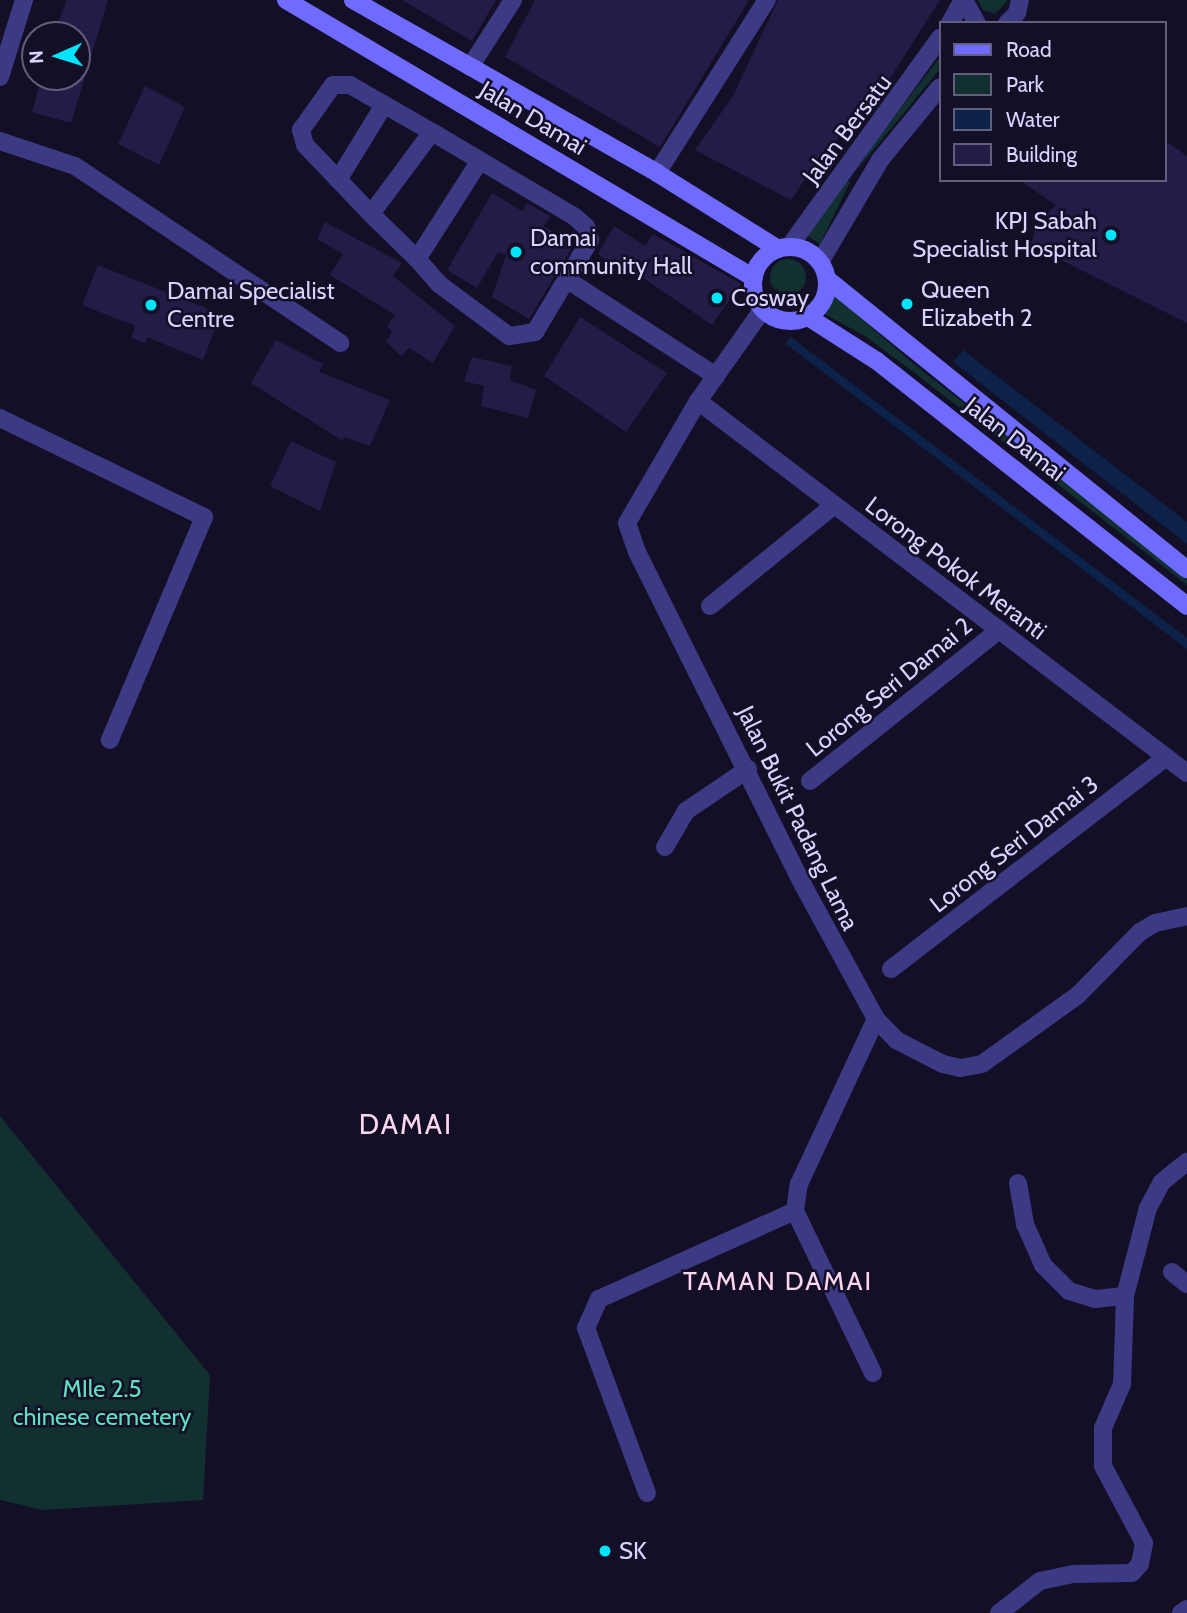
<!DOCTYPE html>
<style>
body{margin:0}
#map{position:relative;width:1187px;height:1613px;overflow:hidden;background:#130f26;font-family:Cabin,sans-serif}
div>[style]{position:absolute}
.green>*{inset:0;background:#12302f}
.round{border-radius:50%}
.water>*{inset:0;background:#0c2248}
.building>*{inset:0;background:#241b47}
.minor>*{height:18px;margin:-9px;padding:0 9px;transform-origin:9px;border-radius:9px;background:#3d3a85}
.tertiary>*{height:18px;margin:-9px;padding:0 9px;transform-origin:9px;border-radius:9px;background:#3d3a85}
.secondary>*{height:18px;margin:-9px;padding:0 9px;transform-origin:9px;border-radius:9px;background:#6f6bff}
.secondary>.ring{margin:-9px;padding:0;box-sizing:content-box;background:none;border:18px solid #6f6bff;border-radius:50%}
.dots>*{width:19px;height:19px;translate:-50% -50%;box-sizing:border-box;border:4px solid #130f26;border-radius:50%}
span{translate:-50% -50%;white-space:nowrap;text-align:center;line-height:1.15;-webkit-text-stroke:5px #130f26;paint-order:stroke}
.street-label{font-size:24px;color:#d9d4ff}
.poi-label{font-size:24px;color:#d9d4ff}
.right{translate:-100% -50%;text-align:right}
.left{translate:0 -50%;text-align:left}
.park-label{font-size:24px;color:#5fe0c0}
.neighbourhood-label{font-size:26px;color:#ffd6f0;letter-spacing:2px}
.quarter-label{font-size:28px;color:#ffd6f0;letter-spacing:2px}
.legend{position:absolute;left:939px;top:21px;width:228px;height:161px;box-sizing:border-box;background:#130f26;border:2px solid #625e7d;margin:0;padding:9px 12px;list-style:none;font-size:21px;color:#d9d4ff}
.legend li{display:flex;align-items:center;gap:14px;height:35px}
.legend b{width:35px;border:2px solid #625e7d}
.north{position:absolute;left:21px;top:21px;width:70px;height:70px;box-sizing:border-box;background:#130f26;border:2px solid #625e7d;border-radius:50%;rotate:267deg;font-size:19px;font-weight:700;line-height:28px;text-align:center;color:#d9d4ff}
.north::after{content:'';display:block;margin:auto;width:24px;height:32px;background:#00e5ff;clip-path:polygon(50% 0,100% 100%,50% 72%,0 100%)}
</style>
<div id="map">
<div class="green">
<div style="clip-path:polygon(978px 0,1008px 0,995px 14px,983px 10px)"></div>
<div style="clip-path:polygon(940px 57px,940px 69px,856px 171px,879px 136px)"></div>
<div style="clip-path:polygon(847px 180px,850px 182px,820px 244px,806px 235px)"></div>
<div class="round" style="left:770px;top:259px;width:36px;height:36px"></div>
<div style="clip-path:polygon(835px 296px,915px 365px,1187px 576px,1187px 585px,911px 370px,865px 336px,821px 312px)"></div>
<div style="clip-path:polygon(0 1116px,210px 1375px,203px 1500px,43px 1510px,0 1500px)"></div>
</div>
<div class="water">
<div style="clip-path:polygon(791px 337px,1187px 638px,1187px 649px,785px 343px)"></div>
<div style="clip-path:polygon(963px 350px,1187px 522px,1187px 544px,953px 362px)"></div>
</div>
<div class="building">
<div style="clip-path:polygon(67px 0,108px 0,71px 123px,32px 112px,42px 77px,77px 77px,77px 35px,53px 35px)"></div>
<div style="clip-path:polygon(402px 0,496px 0,472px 41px)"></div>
<div style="clip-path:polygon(535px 0,749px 0,660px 147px,505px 57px)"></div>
<div style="clip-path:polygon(778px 0,940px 0,870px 110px,824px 151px,791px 200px,695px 150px,733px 96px)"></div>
<div style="clip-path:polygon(145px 86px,185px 107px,159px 165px,118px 144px)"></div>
<div style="clip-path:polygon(1164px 140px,1187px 156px,1187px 323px,1031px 245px,1038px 222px,1056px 205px,1019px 180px,1164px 180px)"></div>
<div style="clip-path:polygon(492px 193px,522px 211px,527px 203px,550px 216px,544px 226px,574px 244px,529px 319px,492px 297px,506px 255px,498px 252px,477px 288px,447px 270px)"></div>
<div style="clip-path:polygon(325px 222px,402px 263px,393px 276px,455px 326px,433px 363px,409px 348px,401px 356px,386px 342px,392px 332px,387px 326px,395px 315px,330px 275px,343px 254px,317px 239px)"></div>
<div style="clip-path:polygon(614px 226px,645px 246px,653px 234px,741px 284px,712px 325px,614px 258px,611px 265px,598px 254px)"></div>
<div style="clip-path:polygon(98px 265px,221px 314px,203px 360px,147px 337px,145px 343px,131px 338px,135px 326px,82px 305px)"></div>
<div style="clip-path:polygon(580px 317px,667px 373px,626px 432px,544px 376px)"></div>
<div style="clip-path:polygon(276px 340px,323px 364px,319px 372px,390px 400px,370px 446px,344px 437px,343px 441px,251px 383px)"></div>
<div style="clip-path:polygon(472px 357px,512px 366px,510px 380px,536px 390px,528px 418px,481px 406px,484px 386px,464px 381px)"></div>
<div style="clip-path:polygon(291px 441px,336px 462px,320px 511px,270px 486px)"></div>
</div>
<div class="minor">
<div style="left:470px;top:67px;width:80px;rotate:-57.3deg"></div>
<div style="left:0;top:77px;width:81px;rotate:-72.7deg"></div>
<div style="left:0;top:141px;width:79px;rotate:18.4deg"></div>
<div style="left:75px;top:166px;width:319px;rotate:33.7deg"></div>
<div style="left:657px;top:173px;width:205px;rotate:-57.6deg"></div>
<div style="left:338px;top:180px;width:88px;rotate:-58.5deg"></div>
<div style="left:371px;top:214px;width:102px;rotate:-53.4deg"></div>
<div style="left:432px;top:132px;width:166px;rotate:30.7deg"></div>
<div style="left:575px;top:217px;width:15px;rotate:42deg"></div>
<div style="left:586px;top:227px;width:14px;rotate:73deg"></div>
<div style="left:590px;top:240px;width:107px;rotate:120.9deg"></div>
<div style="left:535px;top:332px;width:26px;rotate:171deg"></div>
<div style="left:509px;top:336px;width:87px;rotate:-143.4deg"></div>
<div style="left:439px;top:284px;width:33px;rotate:-131deg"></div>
<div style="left:417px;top:259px;width:64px;rotate:-135.6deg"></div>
<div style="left:371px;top:214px;width:95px;rotate:-133.7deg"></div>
<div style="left:305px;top:145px;width:16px;rotate:-105deg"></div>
<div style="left:301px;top:130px;width:55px;rotate:-54.6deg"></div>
<div style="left:333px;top:85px;width:17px"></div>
<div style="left:350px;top:85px;width:95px;rotate:29.8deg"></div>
<div style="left:417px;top:259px;width:115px;rotate:-57.4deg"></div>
<div style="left:566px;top:279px;width:179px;rotate:32.9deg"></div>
<div style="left:763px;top:309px;width:113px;rotate:125.2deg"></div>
<div style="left:698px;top:401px;width:141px;rotate:120.2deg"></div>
<div style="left:627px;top:523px;width:31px;rotate:71deg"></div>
<div style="left:637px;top:552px;width:372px;rotate:63.5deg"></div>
<div style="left:803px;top:885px;width:153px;rotate:61.4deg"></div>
<div style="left:876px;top:1019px;width:29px;rotate:46deg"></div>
<div style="left:896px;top:1040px;width:53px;rotate:27.1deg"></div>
<div style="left:943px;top:1064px;width:18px;rotate:13deg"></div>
<div style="left:961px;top:1068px;width:21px;rotate:-11deg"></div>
<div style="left:982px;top:1064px;width:118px;rotate:-35.7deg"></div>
<div style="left:1078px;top:995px;width:88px;rotate:-45.5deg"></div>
<div style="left:1140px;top:932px;width:17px;rotate:-31deg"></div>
<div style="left:1155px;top:923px;width:33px;rotate:-12deg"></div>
<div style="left:698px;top:401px;width:614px;rotate:37.26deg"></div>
<div style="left:0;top:418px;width:227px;rotate:25.9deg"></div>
<div style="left:204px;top:517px;width:242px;rotate:112.9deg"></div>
<div style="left:710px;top:606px;width:159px;rotate:-39.1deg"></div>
<div style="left:810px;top:781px;width:242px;rotate:-38.6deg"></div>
<div style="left:665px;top:847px;width:42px;rotate:-59.7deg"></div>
<div style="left:686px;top:811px;width:75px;rotate:-34.1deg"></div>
<div style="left:891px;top:969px;width:347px;rotate:-37.6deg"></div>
<div style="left:1018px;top:1183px;width:42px;rotate:80.3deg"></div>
<div style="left:1025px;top:1224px;width:45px;rotate:66.3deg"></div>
<div style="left:1043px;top:1265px;width:37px;rotate:45deg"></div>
<div style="left:1069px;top:1291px;width:27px;rotate:17deg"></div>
<div style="left:1095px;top:1299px;width:30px;rotate:-6deg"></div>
<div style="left:1172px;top:1272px;width:19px;rotate:39deg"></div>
<div style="left:873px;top:1373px;width:180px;rotate:-115.7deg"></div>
<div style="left:795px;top:1211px;width:27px;rotate:-82deg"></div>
<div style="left:799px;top:1184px;width:182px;rotate:-65deg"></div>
<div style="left:647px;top:1493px;width:176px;rotate:-110.3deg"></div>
<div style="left:586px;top:1328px;width:32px;rotate:-66deg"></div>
<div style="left:599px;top:1299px;width:215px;rotate:-24.2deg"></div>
<div style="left:999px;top:1613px;width:52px;rotate:-38deg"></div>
<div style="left:1040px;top:1581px;width:35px;rotate:-12deg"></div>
<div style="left:1074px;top:1574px;width:58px;rotate:-1deg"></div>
<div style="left:1132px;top:1573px;width:12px;rotate:-48deg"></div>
<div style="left:1140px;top:1564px;width:21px;rotate:-79deg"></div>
<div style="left:1144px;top:1543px;width:87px;rotate:-118deg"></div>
<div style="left:1103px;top:1466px;width:38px;rotate:-90deg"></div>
<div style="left:1103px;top:1428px;width:48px;rotate:-66.6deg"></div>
<div style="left:1122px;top:1384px;width:88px;rotate:-88deg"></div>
<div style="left:1125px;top:1296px;width:91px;rotate:-75.4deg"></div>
<div style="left:1148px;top:1208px;width:30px;rotate:-62deg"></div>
<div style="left:1162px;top:1182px;width:32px;rotate:-39deg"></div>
<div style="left:1181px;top:1613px;width:7px;rotate:-34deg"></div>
</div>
<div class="tertiary">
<div style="left:964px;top:0;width:26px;rotate:61deg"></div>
<div style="left:950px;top:23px;width:26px;rotate:-61deg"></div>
<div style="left:1007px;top:23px;width:14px;rotate:-45deg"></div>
<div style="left:1017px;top:13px;width:13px;rotate:-77deg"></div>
<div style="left:789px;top:247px;width:258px;rotate:-54.2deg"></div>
<div style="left:820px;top:262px;width:118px;rotate:-59.5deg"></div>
<div style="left:880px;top:160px;width:94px;rotate:-50.6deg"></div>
</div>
<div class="secondary">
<div style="left:286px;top:0;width:544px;rotate:30.71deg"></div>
<div style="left:353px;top:0;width:350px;rotate:29.6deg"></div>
<div style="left:657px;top:173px;width:143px;rotate:32.1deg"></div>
<div class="ring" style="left:753px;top:247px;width:56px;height:56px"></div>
<div style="left:827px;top:279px;width:462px;rotate:38.9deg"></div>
<div style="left:808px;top:317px;width:82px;rotate:32.5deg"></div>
<div style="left:877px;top:361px;width:395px;rotate:38.3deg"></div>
</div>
<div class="dots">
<div style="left:1111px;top:235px;background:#00e5ff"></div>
<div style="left:516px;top:252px;background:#00e5ff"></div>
<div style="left:717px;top:298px;background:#00e5ff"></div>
<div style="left:907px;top:304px;background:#00e5ff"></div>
<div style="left:151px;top:305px;background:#00e5ff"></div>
<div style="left:605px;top:1551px;background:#00e5ff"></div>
</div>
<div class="street-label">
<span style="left:533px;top:118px;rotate:31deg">Jalan Damai</span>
<span style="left:847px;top:129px;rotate:-53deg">Jalan Bersatu</span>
<span style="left:1015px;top:439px;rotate:38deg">Jalan Damai</span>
<span style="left:956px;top:568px;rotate:37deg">Lorong Pokok Meranti</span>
<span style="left:889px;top:687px;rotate:-39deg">Lorong Seri Damai 2</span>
<span style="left:798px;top:818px;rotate:64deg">Jalan Bukit Padang Lama</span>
<span style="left:1014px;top:844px;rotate:-38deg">Lorong Seri Damai 3</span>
</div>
<div class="poi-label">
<span class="right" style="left:1097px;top:235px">KPJ Sabah<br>Specialist Hospital</span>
<span class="left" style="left:530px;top:252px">Damai<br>community Hall</span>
<span class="left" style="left:921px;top:304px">Queen<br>Elizabeth 2</span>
<span class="left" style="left:167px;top:305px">Damai Specialist<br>Centre</span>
<span class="left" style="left:731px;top:298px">Cosway</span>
<span class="left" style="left:619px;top:1551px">SK</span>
</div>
<div class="park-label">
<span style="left:102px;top:1403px">MIle 2.5<br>chinese cemetery</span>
</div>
<div class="neighbourhood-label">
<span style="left:778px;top:1282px">TAMAN DAMAI</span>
</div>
<div class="quarter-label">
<span style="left:406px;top:1124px">DAMAI</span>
</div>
<ul class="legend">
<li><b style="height:9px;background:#6f6bff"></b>Road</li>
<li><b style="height:19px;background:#12302f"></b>Park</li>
<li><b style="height:19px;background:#0c2248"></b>Water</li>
<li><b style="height:19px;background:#241b47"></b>Building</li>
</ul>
<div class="north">N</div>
</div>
